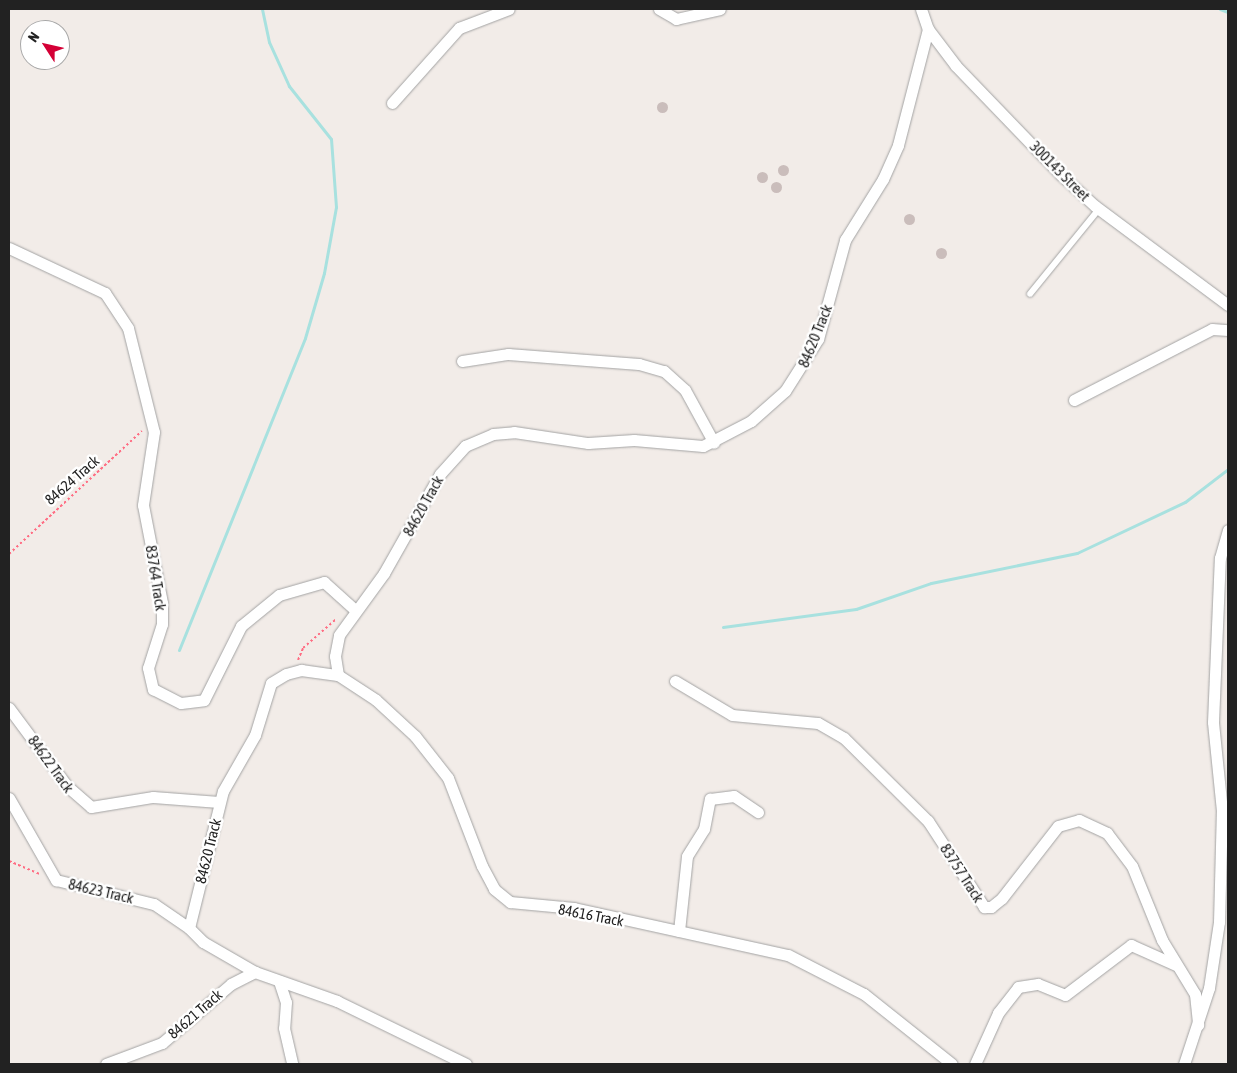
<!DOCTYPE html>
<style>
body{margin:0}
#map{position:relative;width:1237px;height:1073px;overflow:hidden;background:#f2ece8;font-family:"Asap Condensed",sans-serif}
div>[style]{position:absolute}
.stream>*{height:3px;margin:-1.5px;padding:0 1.5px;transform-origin:1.5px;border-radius:1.5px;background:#a8e1df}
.building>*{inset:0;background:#cabdbb}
.round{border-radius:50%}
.path>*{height:2px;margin-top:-1px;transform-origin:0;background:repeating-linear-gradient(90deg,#ff6d83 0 2.5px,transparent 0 5px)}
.roads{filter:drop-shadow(0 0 1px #a3a3a3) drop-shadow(0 0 1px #a3a3a3)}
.service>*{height:5.5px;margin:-2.75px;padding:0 2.75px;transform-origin:2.75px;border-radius:2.75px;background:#fff}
.minor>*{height:11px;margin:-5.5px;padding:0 5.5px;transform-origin:5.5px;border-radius:5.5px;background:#fff}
span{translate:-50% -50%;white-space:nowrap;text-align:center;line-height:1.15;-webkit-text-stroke:5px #fff;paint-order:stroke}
.street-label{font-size:15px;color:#222}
.frame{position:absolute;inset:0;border:10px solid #222;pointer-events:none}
.north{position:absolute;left:20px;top:20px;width:50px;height:50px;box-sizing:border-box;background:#fff;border:1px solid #a7a7a7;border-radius:50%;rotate:305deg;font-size:14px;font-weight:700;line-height:20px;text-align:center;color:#222}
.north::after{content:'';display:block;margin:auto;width:18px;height:22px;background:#d40036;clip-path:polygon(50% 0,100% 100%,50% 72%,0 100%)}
</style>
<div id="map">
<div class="stream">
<div style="left:1220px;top:9px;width:9px;rotate:21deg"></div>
<div style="left:723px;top:627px;width:134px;rotate:-7.7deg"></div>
<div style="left:856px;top:609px;width:79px;rotate:-19.1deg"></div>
<div style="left:931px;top:583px;width:149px;rotate:-11.6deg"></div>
<div style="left:1077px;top:553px;width:119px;rotate:-25.3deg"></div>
<div style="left:1185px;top:502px;width:54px;rotate:-37.5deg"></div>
<div style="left:179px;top:650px;width:336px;rotate:-68deg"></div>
<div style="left:305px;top:338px;width:68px;rotate:-73.7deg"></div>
<div style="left:324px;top:273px;width:67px;rotate:-79.7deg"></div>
<div style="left:336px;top:207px;width:68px;rotate:-94.2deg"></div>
<div style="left:331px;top:139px;width:68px;rotate:-128.4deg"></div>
<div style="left:289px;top:86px;width:48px;rotate:-114.4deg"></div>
<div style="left:269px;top:42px;width:34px;rotate:-102deg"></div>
</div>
<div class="building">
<div class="round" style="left:656.5px;top:101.5px;width:11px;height:11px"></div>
<div class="round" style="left:777.5px;top:164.5px;width:11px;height:11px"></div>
<div class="round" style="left:756.5px;top:171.5px;width:11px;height:11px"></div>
<div class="round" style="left:770.5px;top:181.5px;width:11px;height:11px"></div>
<div class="round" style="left:903.5px;top:213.5px;width:11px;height:11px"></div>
<div class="round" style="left:935.5px;top:247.5px;width:11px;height:11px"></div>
</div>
<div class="path">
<div style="left:9px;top:554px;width:181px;rotate:-42.8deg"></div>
<div style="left:298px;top:660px;width:13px;rotate:-67deg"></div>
<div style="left:303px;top:648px;width:43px;rotate:-41.2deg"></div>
<div style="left:9px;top:861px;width:33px;rotate:23deg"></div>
</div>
<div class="roads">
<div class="service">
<div style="left:1030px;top:294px;width:109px;rotate:-50.9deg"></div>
</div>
<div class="minor">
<div style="left:659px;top:9px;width:20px;rotate:30deg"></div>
<div style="left:676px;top:19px;width:45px;rotate:-12.8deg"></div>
<div style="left:921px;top:9px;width:21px;rotate:71deg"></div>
<div style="left:928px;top:29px;width:46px;rotate:52.9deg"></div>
<div style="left:956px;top:66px;width:151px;rotate:46.1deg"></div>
<div style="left:1061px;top:175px;width:46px;rotate:42.4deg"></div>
<div style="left:1095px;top:206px;width:166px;rotate:36.7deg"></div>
<div style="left:392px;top:103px;width:101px;rotate:-48.2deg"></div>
<div style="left:459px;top:28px;width:53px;rotate:-20.8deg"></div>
<div style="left:9px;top:248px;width:106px;rotate:25.1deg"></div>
<div style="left:105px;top:293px;width:42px;rotate:56.7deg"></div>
<div style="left:128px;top:328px;width:107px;rotate:76deg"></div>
<div style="left:154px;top:432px;width:74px;rotate:98.6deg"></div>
<div style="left:143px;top:505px;width:100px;rotate:79deg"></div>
<div style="left:162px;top:603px;width:21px;rotate:90deg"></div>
<div style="left:162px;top:624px;width:46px;rotate:107.7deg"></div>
<div style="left:148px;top:668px;width:22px;rotate:77deg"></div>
<div style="left:153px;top:689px;width:31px;rotate:27deg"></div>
<div style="left:181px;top:703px;width:23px;rotate:-7deg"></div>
<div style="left:204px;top:700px;width:83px;rotate:-63.4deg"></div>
<div style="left:241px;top:626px;width:49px;rotate:-39.2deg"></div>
<div style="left:279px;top:595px;width:47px;rotate:-16.1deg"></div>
<div style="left:324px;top:582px;width:40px;rotate:42deg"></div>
<div style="left:462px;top:361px;width:47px;rotate:-8.7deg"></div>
<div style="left:508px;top:354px;width:131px;rotate:4.4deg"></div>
<div style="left:639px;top:364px;width:26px;rotate:16deg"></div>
<div style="left:664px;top:371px;width:28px;rotate:42deg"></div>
<div style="left:685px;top:390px;width:60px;rotate:61.3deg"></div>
<div style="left:1074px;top:400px;width:155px;rotate:-27.2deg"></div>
<div style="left:1212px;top:329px;width:16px;rotate:4deg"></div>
<div style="left:338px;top:675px;width:19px;rotate:-99deg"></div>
<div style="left:335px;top:656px;width:21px;rotate:-79deg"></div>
<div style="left:339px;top:635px;width:77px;rotate:-54deg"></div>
<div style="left:384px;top:573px;width:114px;rotate:-60.5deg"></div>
<div style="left:440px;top:474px;width:38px;rotate:-48deg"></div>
<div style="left:465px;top:446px;width:30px;rotate:-23deg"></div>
<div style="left:493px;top:434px;width:21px;rotate:-5deg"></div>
<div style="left:514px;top:432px;width:75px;rotate:8.5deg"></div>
<div style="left:588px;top:443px;width:46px;rotate:-3.7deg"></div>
<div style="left:634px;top:440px;width:69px;rotate:5deg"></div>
<div style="left:703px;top:446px;width:54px;rotate:-27.5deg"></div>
<div style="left:751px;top:421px;width:45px;rotate:-41.4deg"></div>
<div style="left:785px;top:391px;width:62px;rotate:-57.6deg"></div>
<div style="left:818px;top:339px;width:103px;rotate:-74.7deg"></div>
<div style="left:845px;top:240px;width:72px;rotate:-58.1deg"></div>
<div style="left:883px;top:179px;width:37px;rotate:-66deg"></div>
<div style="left:898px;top:145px;width:120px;rotate:-75.5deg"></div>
<div style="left:675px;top:681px;width:66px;rotate:30.8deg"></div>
<div style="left:732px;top:715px;width:86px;rotate:5.3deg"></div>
<div style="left:818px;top:723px;width:30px;rotate:30deg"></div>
<div style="left:844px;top:738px;width:118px;rotate:44.7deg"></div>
<div style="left:928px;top:821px;width:103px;rotate:56.9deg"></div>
<div style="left:984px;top:907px;width:7px"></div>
<div style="left:991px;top:907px;width:14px;rotate:-39deg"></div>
<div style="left:1002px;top:898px;width:91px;rotate:-52.1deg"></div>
<div style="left:1058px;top:826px;width:22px;rotate:-16deg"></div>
<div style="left:1079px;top:820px;width:31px;rotate:25deg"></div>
<div style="left:1107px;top:833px;width:41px;rotate:52.9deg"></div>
<div style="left:1132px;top:866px;width:80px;rotate:67.9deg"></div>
<div style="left:1162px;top:940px;width:63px;rotate:58.6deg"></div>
<div style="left:1195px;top:994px;width:31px;rotate:84deg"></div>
<div style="left:9px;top:708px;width:97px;rotate:53.4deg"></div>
<div style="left:67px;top:786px;width:32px;rotate:41deg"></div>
<div style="left:91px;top:807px;width:63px;rotate:-9.2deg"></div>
<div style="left:153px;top:797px;width:66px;rotate:4.3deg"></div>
<div style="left:9px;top:798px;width:95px;rotate:60.2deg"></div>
<div style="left:56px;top:880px;width:101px;rotate:13.8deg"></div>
<div style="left:154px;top:904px;width:42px;rotate:34.4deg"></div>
<div style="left:679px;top:931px;width:75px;rotate:-83.9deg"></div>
<div style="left:687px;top:856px;width:32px;rotate:-58deg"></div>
<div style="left:704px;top:829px;width:31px;rotate:-79deg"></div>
<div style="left:710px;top:799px;width:24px;rotate:-7deg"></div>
<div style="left:734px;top:796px;width:29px;rotate:34deg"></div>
<div style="left:279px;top:981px;width:22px;rotate:72deg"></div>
<div style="left:286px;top:1002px;width:26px;rotate:94deg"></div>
<div style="left:284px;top:1028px;width:37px;rotate:77deg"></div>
<div style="left:106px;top:1064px;width:60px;rotate:-20.6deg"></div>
<div style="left:162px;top:1043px;width:91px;rotate:-40.5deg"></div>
<div style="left:231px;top:984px;width:27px;rotate:-27deg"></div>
<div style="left:466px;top:1064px;width:144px;rotate:-154deg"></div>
<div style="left:337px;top:1001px;width:87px;rotate:-160.5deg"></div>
<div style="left:255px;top:972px;width:60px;rotate:-150deg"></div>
<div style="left:203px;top:942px;width:20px;rotate:-135deg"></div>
<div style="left:189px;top:928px;width:141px;rotate:-76.1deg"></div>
<div style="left:223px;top:791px;width:64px;rotate:-60.3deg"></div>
<div style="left:255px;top:735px;width:54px;rotate:-72.9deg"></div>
<div style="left:271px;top:683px;width:17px;rotate:-31deg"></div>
<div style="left:286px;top:674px;width:16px;rotate:-15deg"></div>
<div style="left:301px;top:670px;width:37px;rotate:8deg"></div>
<div style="left:338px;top:675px;width:45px;rotate:33.3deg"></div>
<div style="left:376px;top:700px;width:53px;rotate:42.7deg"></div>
<div style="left:415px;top:736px;width:53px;rotate:51.8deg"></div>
<div style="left:448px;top:778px;width:94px;rotate:68.9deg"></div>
<div style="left:482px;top:866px;width:26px;rotate:62deg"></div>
<div style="left:494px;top:889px;width:21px;rotate:39deg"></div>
<div style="left:510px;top:902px;width:64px;rotate:5.4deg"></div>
<div style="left:574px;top:908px;width:219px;rotate:12.4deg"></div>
<div style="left:788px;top:955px;width:85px;rotate:27.2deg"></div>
<div style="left:864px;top:994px;width:112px;rotate:38.5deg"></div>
<div style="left:975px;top:1064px;width:56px;rotate:-65.7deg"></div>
<div style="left:998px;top:1013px;width:33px;rotate:-52deg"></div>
<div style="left:1018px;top:987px;width:20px;rotate:-9deg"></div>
<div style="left:1038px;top:984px;width:29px;rotate:22deg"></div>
<div style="left:1065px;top:995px;width:83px;rotate:-37.1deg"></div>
<div style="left:1131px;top:945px;width:49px;rotate:24deg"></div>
<div style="left:1184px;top:1064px;width:80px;rotate:-71.8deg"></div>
<div style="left:1209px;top:988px;width:67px;rotate:-81.4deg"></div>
<div style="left:1219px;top:922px;width:111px;rotate:-88.5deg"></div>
<div style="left:1222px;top:811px;width:89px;rotate:-95.8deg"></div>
<div style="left:1213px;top:722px;width:164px;rotate:-87.6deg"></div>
<div style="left:1220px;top:558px;width:29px;rotate:-74deg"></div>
</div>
</div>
<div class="street-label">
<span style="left:1060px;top:171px;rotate:45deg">300143 Street</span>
<span style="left:815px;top:336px;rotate:-68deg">84620 Track</span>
<span style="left:72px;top:480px;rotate:-41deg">84624 Track</span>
<span style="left:423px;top:506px;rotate:-61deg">84620 Track</span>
<span style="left:156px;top:578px;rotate:81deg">83764 Track</span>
<span style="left:51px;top:764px;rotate:54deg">84622 Track</span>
<span style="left:208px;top:851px;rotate:-76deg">84620 Track</span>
<span style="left:962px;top:873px;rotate:57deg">83757 Track</span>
<span style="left:101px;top:891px;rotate:13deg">84623 Track</span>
<span style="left:591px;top:915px;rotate:11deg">84616 Track</span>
<span style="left:195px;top:1014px;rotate:-41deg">84621 Track</span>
</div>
<div class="frame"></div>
<div class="north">N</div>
</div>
